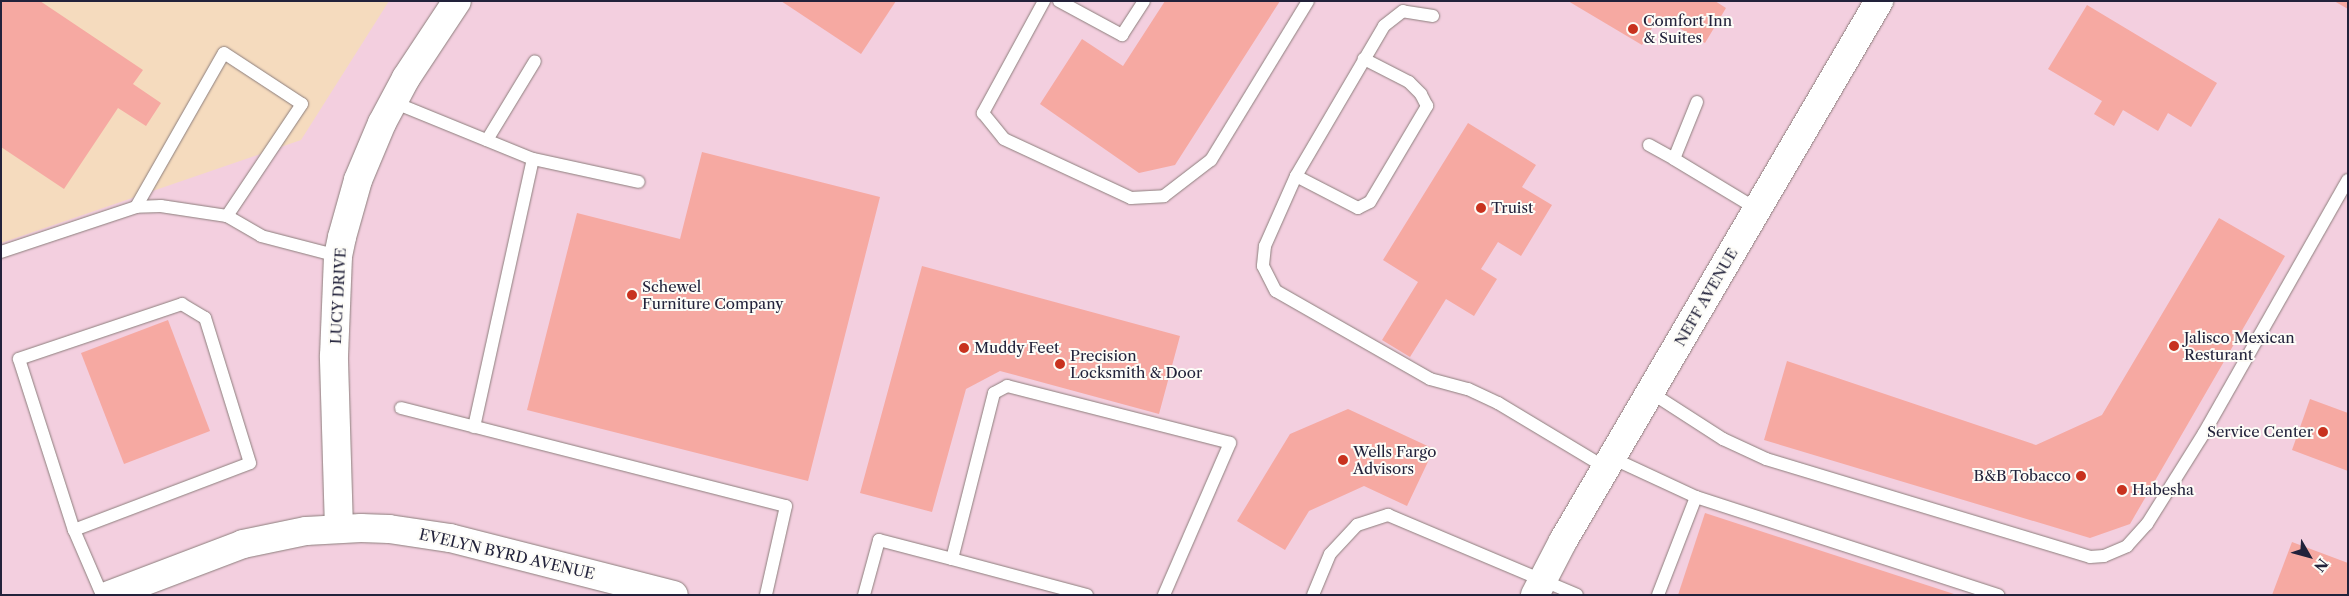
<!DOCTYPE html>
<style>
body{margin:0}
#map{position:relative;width:2349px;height:596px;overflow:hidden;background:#f5dbbe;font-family:"Libre Caslon Text",serif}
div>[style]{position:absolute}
.built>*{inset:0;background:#f3cfdf}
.building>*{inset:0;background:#f6a9a2}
.roads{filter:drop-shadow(0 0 1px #8c7e7c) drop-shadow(0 0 1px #8c7e7c)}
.service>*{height:12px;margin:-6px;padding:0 6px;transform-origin:6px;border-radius:6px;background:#fff}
.tertiary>*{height:28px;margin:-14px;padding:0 14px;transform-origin:14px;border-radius:14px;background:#fff}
.dots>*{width:14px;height:14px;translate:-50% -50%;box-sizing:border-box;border:2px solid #fdfcf7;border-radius:50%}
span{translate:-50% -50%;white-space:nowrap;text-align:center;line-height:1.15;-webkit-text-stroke:4px #fdfcf7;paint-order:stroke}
.poi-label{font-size:15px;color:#22223b}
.left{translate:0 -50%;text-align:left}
.right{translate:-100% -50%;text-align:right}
.street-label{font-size:15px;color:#22223b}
.frame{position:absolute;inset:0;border:2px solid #22223b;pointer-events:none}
.north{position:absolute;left:2284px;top:531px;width:50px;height:50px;-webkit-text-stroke:4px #fdfcf7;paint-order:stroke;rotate:128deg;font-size:14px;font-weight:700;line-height:20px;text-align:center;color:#22223b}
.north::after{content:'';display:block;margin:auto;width:18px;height:22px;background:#22223b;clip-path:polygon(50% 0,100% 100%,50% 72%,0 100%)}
</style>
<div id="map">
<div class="built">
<div style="clip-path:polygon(389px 1px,2348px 1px,2348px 595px,1px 595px,1px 243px,301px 140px)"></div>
</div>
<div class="building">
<div style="clip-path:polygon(1px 1px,40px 1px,143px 70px,133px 84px,161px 103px,146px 126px,118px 108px,64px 189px,1px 147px)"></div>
<div style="clip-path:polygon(781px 1px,896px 1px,861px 54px)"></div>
<div style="clip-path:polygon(1165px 1px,1280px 1px,1175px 165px,1139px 173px,1040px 104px,1082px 39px,1123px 66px)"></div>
<div style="clip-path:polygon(1568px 1px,1715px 1px,1726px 8px,1705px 43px,1659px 16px,1642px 45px)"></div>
<div style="clip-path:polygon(2334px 1px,2348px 1px,2348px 9px)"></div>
<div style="clip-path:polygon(2087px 5px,2217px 83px,2191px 127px,2168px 113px,2158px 131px,2123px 110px,2114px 126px,2094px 114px,2102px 101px,2048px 69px)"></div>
<div style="clip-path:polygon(1468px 123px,1536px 165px,1522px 187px,1552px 205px,1521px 256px,1498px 242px,1481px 269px,1497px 279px,1474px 316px,1446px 299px,1410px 357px,1382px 340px,1418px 282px,1383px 260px)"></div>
<div style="clip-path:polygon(702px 152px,880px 197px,808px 481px,527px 410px,577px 213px,680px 239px)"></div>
<div style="clip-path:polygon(2219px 218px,2285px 256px,2130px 524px,2090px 538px,1764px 440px,1787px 361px,2036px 445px,2102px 415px)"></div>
<div style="clip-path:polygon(922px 266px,1180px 336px,1159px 414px,1000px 371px,966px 389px,932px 512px,860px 493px)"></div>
<div style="clip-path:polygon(168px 320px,210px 431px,124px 464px,81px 353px)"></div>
<div style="clip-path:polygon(2310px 399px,2348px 413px,2348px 471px,2292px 450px)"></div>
<div style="clip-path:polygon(1348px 409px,1434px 449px,1407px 506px,1364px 486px,1309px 511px,1285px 550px,1237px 521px,1290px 434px)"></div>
<div style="clip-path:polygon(1705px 513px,1954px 594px,1954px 595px,1678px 595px)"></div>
<div style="clip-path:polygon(2292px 542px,2348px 563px,2348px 595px,2272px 595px)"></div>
</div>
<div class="roads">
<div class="service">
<div style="left:1044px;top:1px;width:128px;rotate:118.6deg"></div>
<div style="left:983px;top:113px;width:33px;rotate:51deg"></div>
<div style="left:1004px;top:139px;width:140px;rotate:24.9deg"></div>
<div style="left:1131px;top:198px;width:33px;rotate:-3deg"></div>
<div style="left:1164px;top:196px;width:59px;rotate:-37.5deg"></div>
<div style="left:1211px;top:160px;width:186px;rotate:-58.6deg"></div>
<div style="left:1059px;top:1px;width:72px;rotate:28.4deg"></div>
<div style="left:1122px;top:35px;width:40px;rotate:-57.1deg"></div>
<div style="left:1433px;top:16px;width:30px;rotate:-171deg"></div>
<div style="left:1403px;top:11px;width:24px;rotate:142deg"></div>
<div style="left:1384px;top:26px;width:174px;rotate:120.4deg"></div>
<div style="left:1296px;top:176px;width:77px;rotate:113.9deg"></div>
<div style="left:1265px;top:246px;width:20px;rotate:96deg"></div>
<div style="left:1263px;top:266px;width:28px;rotate:63deg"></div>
<div style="left:1276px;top:291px;width:177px;rotate:29.7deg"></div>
<div style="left:1430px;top:379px;width:39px;rotate:15deg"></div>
<div style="left:1468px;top:389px;width:33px;rotate:25deg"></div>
<div style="left:1498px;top:403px;width:126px;rotate:31deg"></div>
<div style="left:393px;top:102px;width:151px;rotate:22.2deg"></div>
<div style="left:1697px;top:102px;width:61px;rotate:112deg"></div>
<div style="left:1674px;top:159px;width:97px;rotate:31.1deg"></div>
<div style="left:487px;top:140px;width:92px;rotate:-58.7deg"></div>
<div style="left:1649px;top:145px;width:29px;rotate:29deg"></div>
<div style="left:1296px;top:176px;width:70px;rotate:27.3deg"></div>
<div style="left:1358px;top:208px;width:13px;rotate:-27deg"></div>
<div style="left:1370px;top:202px;width:112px;rotate:-59.3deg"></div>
<div style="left:1427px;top:106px;width:13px;rotate:-117deg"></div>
<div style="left:1421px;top:94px;width:17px;rotate:-135deg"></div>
<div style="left:1409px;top:82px;width:51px;rotate:-152.9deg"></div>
<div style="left:227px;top:216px;width:67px;rotate:-171.4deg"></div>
<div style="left:161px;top:206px;width:25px;rotate:178deg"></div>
<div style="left:136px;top:207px;width:177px;rotate:-60.3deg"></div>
<div style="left:224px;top:53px;width:93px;rotate:33.2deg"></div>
<div style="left:302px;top:104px;width:135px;rotate:123.8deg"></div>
<div style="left:227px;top:216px;width:39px;rotate:30deg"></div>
<div style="left:261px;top:236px;width:80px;rotate:14.6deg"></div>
<div style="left:1px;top:252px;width:142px;rotate:-18.4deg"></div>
<div style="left:1650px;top:392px;width:87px;rotate:32.8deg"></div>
<div style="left:1723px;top:439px;width:47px;rotate:24.9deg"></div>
<div style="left:1766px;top:459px;width:338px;rotate:16.8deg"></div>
<div style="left:2090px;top:557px;width:14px;rotate:-4deg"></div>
<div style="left:2104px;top:556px;width:25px;rotate:-23deg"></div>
<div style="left:2127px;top:546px;width:30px;rotate:-48deg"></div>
<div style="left:2147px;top:524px;width:107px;rotate:-57.9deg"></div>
<div style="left:2204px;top:433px;width:291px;rotate:-60.4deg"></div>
<div style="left:401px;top:408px;width:397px;rotate:14.3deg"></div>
<div style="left:786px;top:506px;width:91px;rotate:102.7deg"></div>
<div style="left:474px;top:427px;width:274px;rotate:-77.6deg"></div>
<div style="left:533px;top:159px;width:108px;rotate:12.2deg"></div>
<div style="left:1612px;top:458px;width:93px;rotate:24.9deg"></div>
<div style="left:74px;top:530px;width:188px;rotate:-20.8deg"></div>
<div style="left:250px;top:463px;width:152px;rotate:-107.2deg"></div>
<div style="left:205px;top:318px;width:27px;rotate:-149deg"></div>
<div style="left:182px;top:304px;width:172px;rotate:161.4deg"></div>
<div style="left:19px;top:359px;width:180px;rotate:72.2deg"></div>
<div style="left:74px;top:530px;width:71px;rotate:66.7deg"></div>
<div style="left:864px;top:595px;width:57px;rotate:-74.7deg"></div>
<div style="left:879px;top:540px;width:75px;rotate:14.6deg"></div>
<div style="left:1087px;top:595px;width:140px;rotate:-165.1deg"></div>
<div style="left:952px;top:559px;width:171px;rotate:-75.8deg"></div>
<div style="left:994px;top:393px;width:15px;rotate:-28deg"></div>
<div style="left:1007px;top:386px;width:230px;rotate:14.3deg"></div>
<div style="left:1230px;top:443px;width:166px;rotate:113.5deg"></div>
<div style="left:1313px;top:595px;width:44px;rotate:-67.5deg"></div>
<div style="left:1330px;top:554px;width:40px;rotate:-47deg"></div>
<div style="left:1357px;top:525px;width:33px;rotate:-18deg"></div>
<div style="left:1388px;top:515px;width:205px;rotate:22.9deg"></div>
<div style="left:1658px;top:595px;width:105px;rotate:-68.8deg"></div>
<div style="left:1696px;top:497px;width:318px;rotate:18deg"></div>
</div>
<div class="tertiary">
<div style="left:339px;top:529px;width:173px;rotate:-91.7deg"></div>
<div style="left:334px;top:356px;width:100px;rotate:-87.7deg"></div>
<div style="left:338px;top:256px;width:19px;rotate:-78deg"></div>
<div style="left:342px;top:237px;width:59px;rotate:-74.3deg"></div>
<div style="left:358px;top:180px;width:62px;rotate:-67.2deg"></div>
<div style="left:382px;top:123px;width:51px;rotate:-61.9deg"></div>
<div style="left:406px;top:78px;width:92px;rotate:-56.5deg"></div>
<div style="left:109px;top:595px;width:143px;rotate:-20.8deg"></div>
<div style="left:243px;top:544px;width:64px;rotate:-11.7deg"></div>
<div style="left:306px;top:531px;width:55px;rotate:-3.1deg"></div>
<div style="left:361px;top:528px;width:28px;rotate:2deg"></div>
<div style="left:389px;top:529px;width:62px;rotate:8.4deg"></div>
<div style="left:450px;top:538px;width:231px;rotate:14.3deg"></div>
<div style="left:1535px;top:595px;width:61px;rotate:-62.6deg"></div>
<div style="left:1563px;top:541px;width:626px;rotate:-59.66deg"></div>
</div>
</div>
<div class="dots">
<div style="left:1633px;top:29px;background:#c8321e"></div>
<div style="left:1481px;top:208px;background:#c8321e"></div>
<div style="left:632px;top:295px;background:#c8321e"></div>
<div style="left:2174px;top:346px;background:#c8321e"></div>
<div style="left:964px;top:348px;background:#c8321e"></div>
<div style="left:1060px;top:364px;background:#c8321e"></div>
<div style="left:2323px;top:432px;background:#c8321e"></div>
<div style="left:1343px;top:460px;background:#c8321e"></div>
<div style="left:2081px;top:476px;background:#c8321e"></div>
<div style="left:2122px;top:490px;background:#c8321e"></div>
</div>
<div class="poi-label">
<span class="left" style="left:1643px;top:29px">Comfort Inn<br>&amp; Suites</span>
<span class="left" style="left:1491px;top:208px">Truist</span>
<span class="left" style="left:642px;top:295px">Schewel<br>Furniture Company</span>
<span class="left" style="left:2184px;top:346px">Jalisco Mexican<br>Resturant</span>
<span class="left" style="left:974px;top:348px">Muddy Feet</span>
<span class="left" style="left:1070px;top:364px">Precision<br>Locksmith &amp; Door</span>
<span class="right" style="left:2313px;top:432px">Service Center</span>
<span class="left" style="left:1353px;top:460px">Wells Fargo<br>Advisors</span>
<span class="right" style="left:2071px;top:476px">B&amp;B Tobacco</span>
<span class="left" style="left:2132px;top:490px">Habesha</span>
</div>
<div class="street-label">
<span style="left:338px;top:296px;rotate:-87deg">LUCY DRIVE</span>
<span style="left:1706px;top:297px;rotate:-60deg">NEFF AVENUE</span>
<span style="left:507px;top:554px;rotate:13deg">EVELYN BYRD AVENUE</span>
</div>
<div class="frame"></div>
<div class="north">N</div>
</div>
